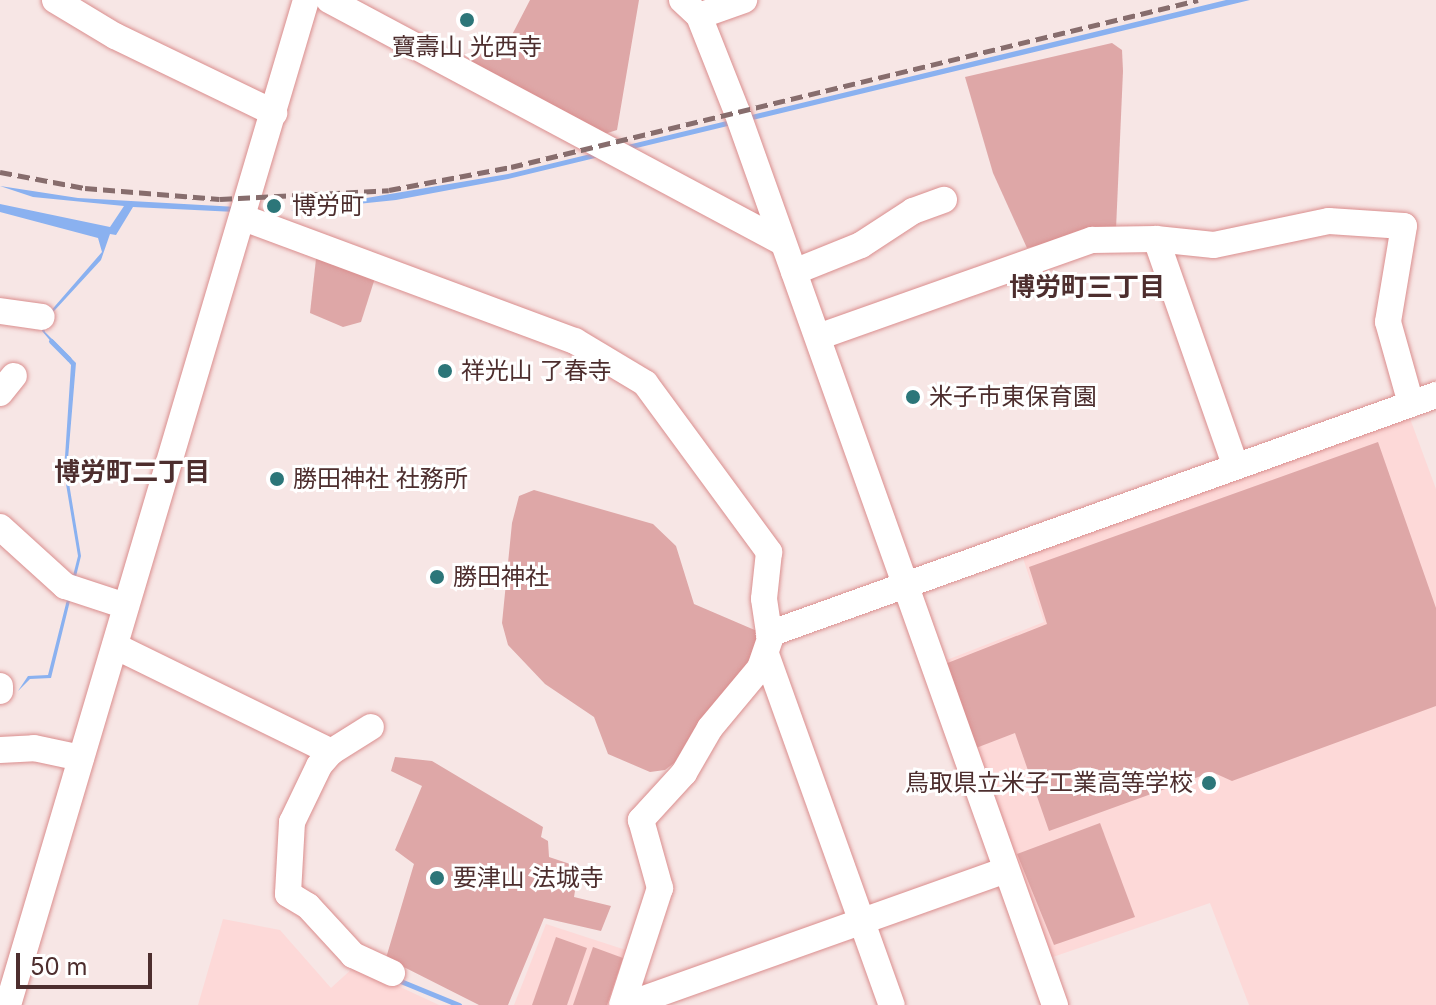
<!DOCTYPE html>
<meta charset="utf-8">
<style>
body{margin:0}
#map{position:relative;width:1436px;height:1005px;overflow:hidden;background:#f7e6e5;font-family:Inter,"Noto Sans JP",sans-serif}
div>[style]{position:absolute}
.built>*{inset:0;background:#fdd9d8}
.green>*{inset:0;background:#dea7a7}
.water>*{inset:0;background:#8ab1f0}
.stream>*{height:5px;margin:-2.5px;padding:0 2.5px;transform-origin:2.5px;border-radius:2.5px;background:#8ab1f0}
.roads{filter:drop-shadow(0 0 2px #da8e8e) drop-shadow(0 0 2px #da8e8e)}
.minor>*{height:26px;margin:-13px;padding:0 13px;transform-origin:13px;border-radius:13px;background:#fff}
.rail>*{height:5px;margin-top:-2.5px;transform-origin:0;background:repeating-linear-gradient(90deg,#876d6d 0 12px,transparent 0 18px)}
.dots>*{width:22px;height:22px;translate:-50% -50%;box-sizing:border-box;border:4px solid #fff;border-radius:50%}
span{translate:-50% -50%;white-space:nowrap;text-align:center;line-height:1.15;-webkit-text-stroke:6px #fff;paint-order:stroke}
.poi-label{font-size:24px;color:#4d2e2e}
.left{translate:0 -50%;text-align:left}
.right{translate:-100% -50%;text-align:right}
.neighbourhood-label{font-size:26px;color:#4d2e2e;font-weight:700}
.scale{position:absolute;left:16px;top:953px;width:136px;height:36px;box-sizing:border-box;border:4px solid #4d2e2e;border-top:0;padding-left:10px;font-size:24px;line-height:28px;white-space:nowrap;color:#4d2e2e;-webkit-text-stroke:6px #fff;paint-order:stroke}
</style>
<div id="map">
<div class="built">
<div style="clip-path:polygon(1408px 413px,1436px 489px,1436px 1005px,1249px 1005px,1210px 903px,1047px 959px,939px 663px,1044px 622px,1021px 552px)"></div>
<div style="clip-path:polygon(223px 919px,280px 930px,331px 988px,355px 966px,439px 1005px,198px 1005px)"></div>
<div style="clip-path:polygon(546px 924px,635px 953px,616px 1005px,514px 1005px)"></div>
</div>
<div class="green">
<div style="clip-path:polygon(530px 0,639px 0,617px 130px,598px 136px,465px 64px,481px 51px,499px 60px)"></div>
<div style="clip-path:polygon(1112px 43px,1122px 50px,1123px 71px,1116px 229px,1027px 248px,993px 173px,965px 77px)"></div>
<div style="clip-path:polygon(317px 250px,375px 278px,361px 322px,343px 327px,310px 313px)"></div>
<div style="clip-path:polygon(1378px 442px,1436px 608px,1436px 706px,1232px 781px,1212px 772px,1049px 831px,1015px 733px,976px 748px,945px 664px,1047px 624px,1029px 567px)"></div>
<div style="clip-path:polygon(534px 490px,653px 524px,676px 546px,694px 604px,757px 631px,759px 643px,746px 665px,678px 760px,665px 770px,650px 772px,608px 754px,594px 717px,545px 684px,508px 645px,502px 623px,512px 523px,519px 496px)"></div>
<div style="clip-path:polygon(395px 757px,432px 761px,543px 827px,541px 837px,548px 841px,549px 857px,579px 867px,574px 897px,611px 906px,601px 931px,544px 918px,508px 1005px,479px 1005px,386px 958px,414px 864px,395px 850px,422px 786px,391px 771px)"></div>
<div style="clip-path:polygon(1100px 823px,1135px 917px,1054px 945px,1017px 854px)"></div>
<div style="clip-path:polygon(556px 937px,587px 948px,567px 1005px,532px 1005px)"></div>
<div style="clip-path:polygon(593px 947px,623px 958px,607px 1005px,573px 1005px)"></div>
</div>
<div class="water">
<div style="clip-path:polygon(1226px 0,1250px 0,508px 179px,396px 200px,290px 211px,508px 174px)"></div>
<div style="clip-path:polygon(0 186px,78px 198px,237px 207px,256px 213px,133px 207px,116px 235px,110px 234px,101px 260px,43px 323px,45px 332px,76px 363px,67px 471px,81px 556px,51px 678px,30px 679px,18px 691px,28px 676px,48px 675px,78px 556px,64px 472px,71px 365px,42px 331px,42px 321px,102px 252px,98px 238px,0 212px,0 204px,110px 227px,124px 206px,33px 197px)"></div>
</div>
<div class="stream">
<div style="left:51px;top:341px;width:25px;rotate:45deg"></div>
<div style="left:398px;top:980px;width:66px;rotate:22.3deg"></div>
</div>
<div class="roads">
<div class="minor">
<div style="left:55px;top:0;width:70px;rotate:31deg"></div>
<div style="left:115px;top:36px;width:177px;rotate:25.8deg"></div>
<div style="left:329px;top:0;width:514px;rotate:28.11deg"></div>
<div style="left:682px;top:0;width:23px;rotate:43deg"></div>
<div style="left:699px;top:16px;width:103px;rotate:68.4deg"></div>
<div style="left:737px;top:112px;width:948px;rotate:70.4deg"></div>
<div style="left:699px;top:16px;width:48px;rotate:-19.6deg"></div>
<div style="left:244px;top:218px;width:353px;rotate:20.4deg"></div>
<div style="left:575px;top:341px;width:82px;rotate:31deg"></div>
<div style="left:645px;top:383px;width:210px;rotate:53.7deg"></div>
<div style="left:769px;top:552px;width:47px;rotate:96.1deg"></div>
<div style="left:764px;top:599px;width:40px;rotate:81.5deg"></div>
<div style="left:770px;top:639px;width:31px;rotate:109deg"></div>
<div style="left:760px;top:668px;width:78px;rotate:129.8deg"></div>
<div style="left:710px;top:728px;width:52px;rotate:120deg"></div>
<div style="left:684px;top:773px;width:64px;rotate:132.5deg"></div>
<div style="left:641px;top:820px;width:71px;rotate:74.4deg"></div>
<div style="left:660px;top:888px;width:123px;rotate:108deg"></div>
<div style="left:1156px;top:239px;width:58px;rotate:5.9deg"></div>
<div style="left:1214px;top:245px;width:117px;rotate:-11.8deg"></div>
<div style="left:1329px;top:221px;width:75px;rotate:3.8deg"></div>
<div style="left:1404px;top:226px;width:97px;rotate:99.5deg"></div>
<div style="left:1388px;top:322px;width:85px;rotate:74.3deg"></div>
<div style="left:794px;top:272px;width:72px;rotate:-21.9deg"></div>
<div style="left:861px;top:245px;width:62px;rotate:-33.2deg"></div>
<div style="left:913px;top:211px;width:33px;rotate:-20deg"></div>
<div style="left:0;top:311px;width:42px;rotate:8.1deg"></div>
<div style="left:818px;top:337px;width:291px;rotate:-19.5deg"></div>
<div style="left:1092px;top:240px;width:64px;rotate:-0.9deg"></div>
<div style="left:1156px;top:239px;width:238px;rotate:70.7deg"></div>
<div style="left:0;top:393px;width:22px;rotate:-51deg"></div>
<div style="left:0;top:527px;width:88px;rotate:42.2deg"></div>
<div style="left:65px;top:586px;width:64px;rotate:18.2deg"></div>
<div style="left:769px;top:634px;width:709px;rotate:-19.71deg"></div>
<div style="left:115px;top:646px;width:241px;rotate:26.1deg"></div>
<div style="left:331px;top:752px;width:18px;rotate:131deg"></div>
<div style="left:319px;top:766px;width:62px;rotate:115.7deg"></div>
<div style="left:292px;top:822px;width:72px;rotate:93.2deg"></div>
<div style="left:288px;top:894px;width:23px;rotate:31deg"></div>
<div style="left:308px;top:906px;width:67px;rotate:47.4deg"></div>
<div style="left:353px;top:955px;width:43px;rotate:24.8deg"></div>
<div style="left:766px;top:654px;width:373px;rotate:70.3deg"></div>
<div style="left:0;top:686px;width:5px;rotate:90deg"></div>
<div style="left:0;top:750px;width:34px;rotate:-3deg"></div>
<div style="left:34px;top:748px;width:48px;rotate:12deg"></div>
<div style="left:331px;top:752px;width:47px;rotate:-32deg"></div>
<div style="left:8px;top:1005px;width:1048px;rotate:-73.48deg"></div>
<div style="left:627px;top:1005px;width:402px;rotate:-19.6deg"></div>
</div>
</div>
<div class="rail">
<div style="left:0;top:172px;width:86px;rotate:10.7deg"></div>
<div style="left:85px;top:188px;width:135px;rotate:4.7deg"></div>
<div style="left:220px;top:199px;width:169px;rotate:-3deg"></div>
<div style="left:389px;top:190px;width:124px;rotate:-10.7deg"></div>
<div style="left:511px;top:167px;width:707px;rotate:-13.66deg"></div>
</div>
<div class="dots">
<div style="left:467px;top:20px;background:#2c7679"></div>
<div style="left:274px;top:206px;background:#2c7679"></div>
<div style="left:445px;top:371px;background:#2c7679"></div>
<div style="left:913px;top:397px;background:#2c7679"></div>
<div style="left:277px;top:479px;background:#2c7679"></div>
<div style="left:437px;top:577px;background:#2c7679"></div>
<div style="left:1209px;top:783px;background:#2c7679"></div>
<div style="left:437px;top:878px;background:#2c7679"></div>
</div>
<div class="poi-label">
<span style="left:467px;top:47px">寶壽山 光西寺</span>
<span class="left" style="left:292px;top:206px">博労町</span>
<span class="left" style="left:461px;top:371px">祥光山 了春寺</span>
<span class="left" style="left:929px;top:397px">米子市東保育園</span>
<span class="left" style="left:293px;top:479px">勝田神社 社務所</span>
<span class="left" style="left:453px;top:577px">勝田神社</span>
<span class="right" style="left:1193px;top:783px">鳥取県立米子工業高等学校</span>
<span class="left" style="left:453px;top:878px">要津山 法城寺</span>
</div>
<div class="neighbourhood-label">
<span style="left:1087px;top:287px">博労町三丁目</span>
<span style="left:132px;top:472px">博労町二丁目</span>
</div>
<div class="scale">50 m</div>
</div>
